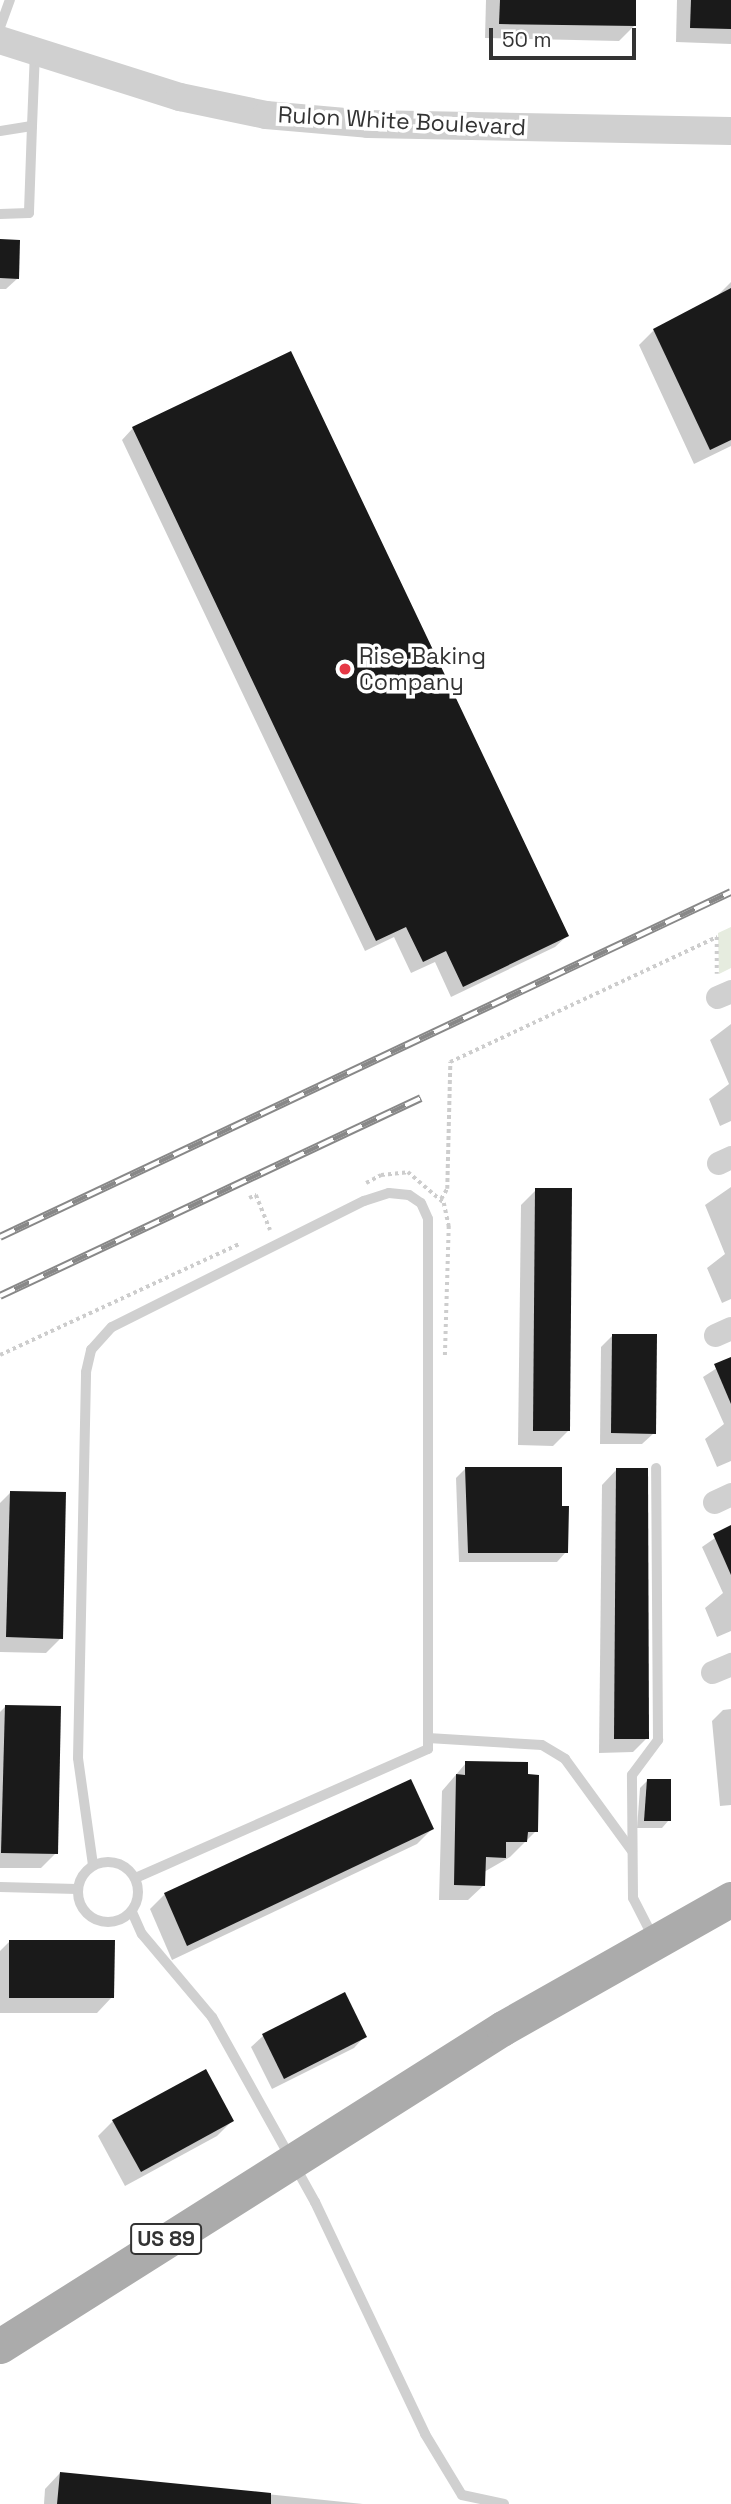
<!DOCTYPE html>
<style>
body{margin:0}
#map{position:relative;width:731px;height:2504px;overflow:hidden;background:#fff;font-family:"Space Grotesk",sans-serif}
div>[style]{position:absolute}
.green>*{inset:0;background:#e6ecdf}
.shadow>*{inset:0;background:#0003}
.building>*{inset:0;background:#1a1a1a}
.path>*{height:3.5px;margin-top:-1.75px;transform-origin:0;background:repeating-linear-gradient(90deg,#cdcdcd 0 3.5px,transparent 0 7px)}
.service>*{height:10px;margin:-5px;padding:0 5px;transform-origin:5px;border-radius:5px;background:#d0d0d0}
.service>.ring{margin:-5px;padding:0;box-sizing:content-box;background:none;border:10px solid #d0d0d0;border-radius:50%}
.minor>*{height:23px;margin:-11.5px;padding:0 11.5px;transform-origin:11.5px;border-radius:11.5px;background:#d0d0d0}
.tertiary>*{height:28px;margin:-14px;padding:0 14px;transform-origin:14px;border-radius:14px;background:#d0d0d0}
.primary>*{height:35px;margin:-17.5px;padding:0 17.5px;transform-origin:17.5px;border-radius:17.5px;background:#ababab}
.rail>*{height:8px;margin-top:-4px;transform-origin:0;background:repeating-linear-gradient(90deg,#fff 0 16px,#888 0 32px);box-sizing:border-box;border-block:2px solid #888}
.dots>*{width:19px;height:19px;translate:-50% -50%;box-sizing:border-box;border:4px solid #fff;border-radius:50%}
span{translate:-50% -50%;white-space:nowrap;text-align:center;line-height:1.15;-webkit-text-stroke:7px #fff;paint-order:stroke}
.shield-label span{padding:2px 5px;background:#fff;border:2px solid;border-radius:5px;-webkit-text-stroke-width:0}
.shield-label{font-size:21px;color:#333;font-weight:700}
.street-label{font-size:23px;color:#333}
.poi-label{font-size:23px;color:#333}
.left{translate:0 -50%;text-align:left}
.scale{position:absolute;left:489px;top:28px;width:147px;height:32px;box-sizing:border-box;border:4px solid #333;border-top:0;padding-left:9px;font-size:21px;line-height:24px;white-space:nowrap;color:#333;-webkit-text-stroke:5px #fff;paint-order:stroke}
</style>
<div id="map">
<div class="green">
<div style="clip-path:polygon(731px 927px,731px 968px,719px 974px,718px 933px)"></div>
</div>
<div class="shadow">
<div style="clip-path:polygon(486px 0,635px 0,634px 26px,619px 41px,485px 38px)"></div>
<div style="clip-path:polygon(677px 0,731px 0,731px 44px,676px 42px)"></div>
<div style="clip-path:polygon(0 241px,18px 278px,6px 289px,0 289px)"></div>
<div style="clip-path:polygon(731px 282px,731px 446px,694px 464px,639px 345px,654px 330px,716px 297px)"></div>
<div style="clip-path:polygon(133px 428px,567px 936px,555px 947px,451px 997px,435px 962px,411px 973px,394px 937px,365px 951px,122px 440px)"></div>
<div style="clip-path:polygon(731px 1024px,731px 1121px,720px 1126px,709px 1099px,729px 1084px,710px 1040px)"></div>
<div style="clip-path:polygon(731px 1187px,731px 1299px,722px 1303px,707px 1268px,725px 1254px,705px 1205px)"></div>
<div style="clip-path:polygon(536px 1190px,568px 1431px,553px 1446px,518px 1445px,521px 1205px)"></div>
<div style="clip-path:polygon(613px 1335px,654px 1433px,642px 1444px,600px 1444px,601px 1347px)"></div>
<div style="clip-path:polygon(731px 1359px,731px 1461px,717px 1467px,705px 1439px,724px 1424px,703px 1377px)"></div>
<div style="clip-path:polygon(466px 1468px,560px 1508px,566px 1552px,557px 1562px,459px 1562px,456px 1478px)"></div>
<div style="clip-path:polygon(617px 1469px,648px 1737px,633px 1752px,599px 1753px,602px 1485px)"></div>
<div style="clip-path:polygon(10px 1493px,61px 1638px,46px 1653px,0 1652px,0 1503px)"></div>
<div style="clip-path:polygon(731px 1527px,731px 1631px,717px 1637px,705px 1608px,723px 1593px,702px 1547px)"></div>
<div style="clip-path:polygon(5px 1707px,56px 1853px,41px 1868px,0 1868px,0 1712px)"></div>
<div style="clip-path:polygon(731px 1709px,731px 1805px,720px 1806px,712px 1721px,723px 1710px)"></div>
<div style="clip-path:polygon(466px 1763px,526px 1776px,536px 1831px,510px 1857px,484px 1872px,484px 1885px,468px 1900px,439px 1900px,442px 1791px)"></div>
<div style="clip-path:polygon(647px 1781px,669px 1820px,662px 1828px,637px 1828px,640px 1788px)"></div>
<div style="clip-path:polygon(432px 1829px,417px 1844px,172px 1960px,150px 1909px,165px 1894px)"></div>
<div style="clip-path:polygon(10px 1941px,112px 1997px,97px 2013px,0 2013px,0 1951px)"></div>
<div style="clip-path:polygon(263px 2036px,365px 2036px,354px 2048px,272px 2089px,251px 2047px)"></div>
<div style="clip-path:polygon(113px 2121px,232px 2121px,217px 2136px,125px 2186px,98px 2136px)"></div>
<div style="clip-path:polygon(60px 2473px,363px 2504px,44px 2504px,45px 2489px)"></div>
</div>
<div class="building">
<div style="clip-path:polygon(500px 0,636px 0,636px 26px,499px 24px)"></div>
<div style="clip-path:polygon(691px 0,731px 0,731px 29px,690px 28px)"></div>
<div style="clip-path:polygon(0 239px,20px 240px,19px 279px,0 278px)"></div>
<div style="clip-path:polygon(731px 288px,731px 440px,710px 450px,653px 329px)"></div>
<div style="clip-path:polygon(291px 351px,569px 936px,463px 987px,446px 951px,423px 962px,406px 927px,376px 941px,132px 427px)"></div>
<div style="clip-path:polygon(535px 1188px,572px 1188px,570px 1431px,533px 1431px)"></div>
<div style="clip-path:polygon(612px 1334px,657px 1334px,656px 1434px,611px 1433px)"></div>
<div style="clip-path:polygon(731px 1357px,731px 1404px,714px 1364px)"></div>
<div style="clip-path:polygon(465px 1467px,562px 1467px,562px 1506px,569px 1506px,568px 1553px,468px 1553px)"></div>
<div style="clip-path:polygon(616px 1468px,648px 1468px,649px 1739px,614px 1739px)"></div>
<div style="clip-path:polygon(10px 1491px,66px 1492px,63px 1639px,6px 1637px)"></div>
<div style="clip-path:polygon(731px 1525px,731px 1575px,713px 1534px)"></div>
<div style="clip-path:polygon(5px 1705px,61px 1706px,58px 1854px,1px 1853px)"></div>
<div style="clip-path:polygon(465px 1761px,528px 1762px,528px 1774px,539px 1775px,538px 1832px,528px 1832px,527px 1842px,506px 1842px,506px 1858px,486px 1857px,485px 1886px,454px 1885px,456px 1774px,465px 1775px)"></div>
<div style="clip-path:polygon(411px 1779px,434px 1829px,187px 1946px,164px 1893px)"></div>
<div style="clip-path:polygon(647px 1779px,671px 1779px,671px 1821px,644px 1821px)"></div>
<div style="clip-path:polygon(9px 1940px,115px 1940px,114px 1998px,9px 1998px)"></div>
<div style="clip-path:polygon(345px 1992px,367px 2037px,284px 2079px,262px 2034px)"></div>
<div style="clip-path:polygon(206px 2069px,234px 2121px,141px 2172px,112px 2120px)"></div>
<div style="clip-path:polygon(60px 2472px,271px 2493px,271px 2504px,57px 2504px)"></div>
</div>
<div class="path">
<div style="left:366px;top:1183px;width:17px;rotate:-28deg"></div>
<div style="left:381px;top:1175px;width:27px;rotate:-6deg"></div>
<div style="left:408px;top:1172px;width:48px;rotate:40.7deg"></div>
<div style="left:444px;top:1203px;width:24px;rotate:78deg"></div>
<div style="left:449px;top:1226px;width:132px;rotate:91.7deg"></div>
<div style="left:249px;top:1198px;width:8px;rotate:-23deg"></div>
<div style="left:256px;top:1195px;width:38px;rotate:68deg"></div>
<div style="left:441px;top:1199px;width:12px;rotate:-59deg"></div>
<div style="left:447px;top:1189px;width:127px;rotate:-88.6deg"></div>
<div style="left:450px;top:1062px;width:295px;rotate:-25.1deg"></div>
<div style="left:717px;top:937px;width:37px;rotate:90deg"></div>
<div style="left:0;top:1355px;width:264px;rotate:-24.9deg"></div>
</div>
<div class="service">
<div style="left:0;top:27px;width:29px;rotate:-70deg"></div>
<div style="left:32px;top:126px;width:75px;rotate:-87.7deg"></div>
<div style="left:0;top:131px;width:32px;rotate:-9deg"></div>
<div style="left:32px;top:126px;width:87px;rotate:92deg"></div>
<div style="left:29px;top:213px;width:29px;rotate:178deg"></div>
<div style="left:428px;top:1738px;width:114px;rotate:3.5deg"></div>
<div style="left:542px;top:1745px;width:27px;rotate:31deg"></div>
<div style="left:565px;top:1759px;width:114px;rotate:53.9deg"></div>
<div class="ring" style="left:78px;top:1862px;width:50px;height:50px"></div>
<div style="left:93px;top:1865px;width:108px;rotate:-98deg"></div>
<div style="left:78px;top:1758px;width:386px;rotate:-88.8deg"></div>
<div style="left:86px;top:1372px;width:23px;rotate:-77deg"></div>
<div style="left:91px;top:1350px;width:31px;rotate:-48deg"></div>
<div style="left:112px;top:1327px;width:282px;rotate:-26.6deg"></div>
<div style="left:364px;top:1201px;width:26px;rotate:-18deg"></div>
<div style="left:389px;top:1193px;width:20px;rotate:6deg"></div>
<div style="left:409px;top:1195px;width:14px;rotate:34deg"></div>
<div style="left:421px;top:1203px;width:17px;rotate:66deg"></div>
<div style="left:428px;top:1219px;width:530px;rotate:90deg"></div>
<div style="left:428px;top:1749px;width:320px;rotate:156.2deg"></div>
<div style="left:0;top:1887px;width:77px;rotate:1.5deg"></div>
<div style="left:132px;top:1912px;width:24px;rotate:66deg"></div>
<div style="left:142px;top:1934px;width:109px;rotate:49.9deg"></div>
<div style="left:212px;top:2017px;width:212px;rotate:60.9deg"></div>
<div style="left:315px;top:2202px;width:257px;rotate:64.6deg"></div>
<div style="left:425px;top:2434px;width:71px;rotate:58.8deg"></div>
<div style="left:462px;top:2495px;width:43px;rotate:12.1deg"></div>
<div style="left:654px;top:1939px;width:46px;rotate:-117.1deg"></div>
<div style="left:633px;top:1898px;width:123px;rotate:-90.5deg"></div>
<div style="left:632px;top:1775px;width:44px;rotate:-53.4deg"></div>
<div style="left:658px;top:1740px;width:272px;rotate:-90.4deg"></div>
</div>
<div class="minor">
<div style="left:717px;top:997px;width:15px;rotate:-23deg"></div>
<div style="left:718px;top:1163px;width:14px;rotate:-25deg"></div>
<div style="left:715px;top:1335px;width:17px;rotate:-24deg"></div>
<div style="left:714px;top:1502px;width:19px;rotate:-25deg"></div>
<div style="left:712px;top:1672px;width:21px;rotate:-23deg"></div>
</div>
<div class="tertiary">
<div style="left:0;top:40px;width:189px;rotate:17.6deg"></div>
<div style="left:180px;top:97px;width:88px;rotate:11.8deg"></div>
<div style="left:266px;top:115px;width:102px;rotate:5deg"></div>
<div style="left:368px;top:124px;width:363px;rotate:1.1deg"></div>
</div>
<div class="primary">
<div style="left:0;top:2346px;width:595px;rotate:-32.3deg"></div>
<div style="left:503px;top:2028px;width:262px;rotate:-29.5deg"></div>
</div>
<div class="rail">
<div style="left:0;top:1237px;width:808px;rotate:-25.27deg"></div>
<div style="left:0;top:1296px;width:465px;rotate:-25.2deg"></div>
</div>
<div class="dots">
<div style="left:345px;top:669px;background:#e63946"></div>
</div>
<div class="shield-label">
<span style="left:166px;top:2239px">US 89</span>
</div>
<div class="street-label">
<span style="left:402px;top:121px;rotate:3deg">Rulon White Boulevard</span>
</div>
<div class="poi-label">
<span class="left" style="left:359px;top:669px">Rise Baking<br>Company</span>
</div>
<div class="scale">50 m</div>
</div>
